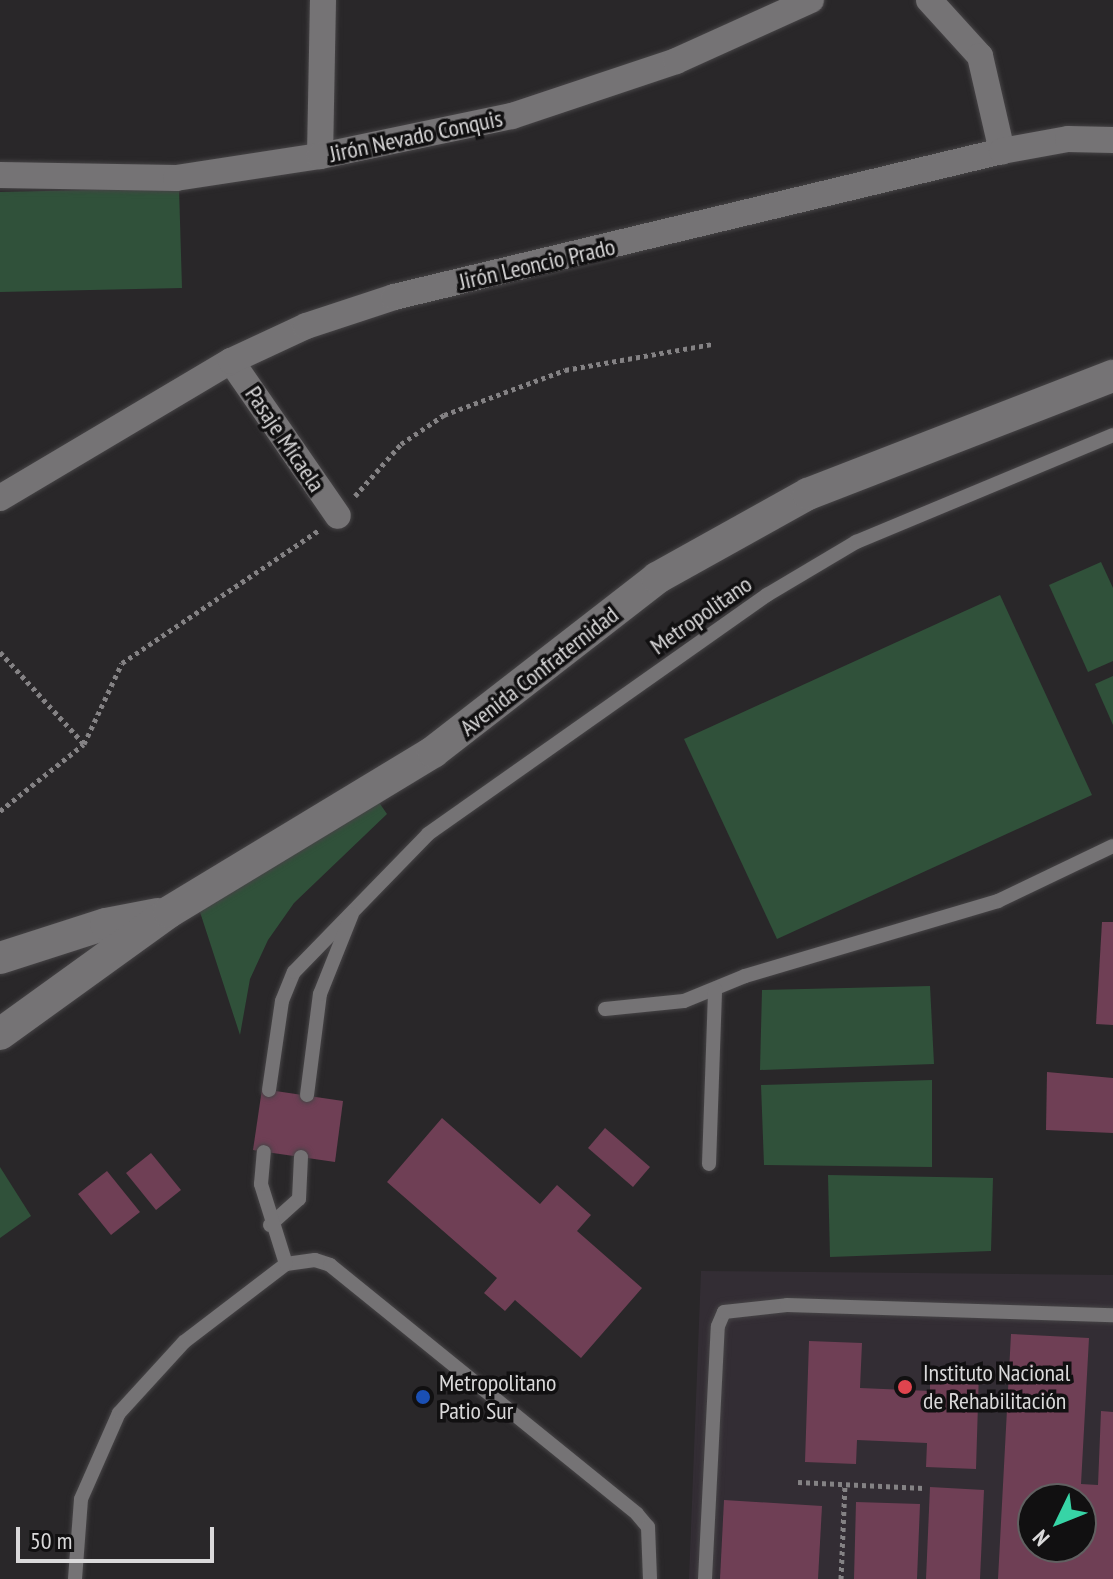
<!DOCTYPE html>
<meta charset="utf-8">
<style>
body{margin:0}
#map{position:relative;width:1113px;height:1579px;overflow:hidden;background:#292729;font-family:"PT Sans Narrow",sans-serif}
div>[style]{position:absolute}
.built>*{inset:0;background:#332d34}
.green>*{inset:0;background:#30513a}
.building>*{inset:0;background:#6f3f55}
.path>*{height:5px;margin-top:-2.5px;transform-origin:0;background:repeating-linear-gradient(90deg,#848284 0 4px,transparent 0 8px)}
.roads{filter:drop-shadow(0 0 2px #464446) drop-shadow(0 0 2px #464446)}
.service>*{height:14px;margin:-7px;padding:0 7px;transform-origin:7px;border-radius:7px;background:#757375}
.minor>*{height:26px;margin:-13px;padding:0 13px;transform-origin:13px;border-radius:13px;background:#757375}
.tertiary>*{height:32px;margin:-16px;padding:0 16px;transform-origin:16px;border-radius:16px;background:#757375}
.dots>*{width:22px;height:22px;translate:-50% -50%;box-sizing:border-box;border:4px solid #111011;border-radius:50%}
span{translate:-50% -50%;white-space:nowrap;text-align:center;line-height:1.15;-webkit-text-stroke:7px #111011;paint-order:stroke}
.street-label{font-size:24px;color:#dad9da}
.poi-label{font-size:24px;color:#dad9da}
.left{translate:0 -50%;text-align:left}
.north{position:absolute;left:1017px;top:1483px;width:80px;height:80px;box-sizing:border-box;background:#111011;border:2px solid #616061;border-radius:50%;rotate:227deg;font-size:22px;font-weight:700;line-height:32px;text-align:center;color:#dad9da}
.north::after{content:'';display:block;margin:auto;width:28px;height:36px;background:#37d4a6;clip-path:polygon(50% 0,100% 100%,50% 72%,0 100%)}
.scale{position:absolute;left:16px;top:1527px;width:198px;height:36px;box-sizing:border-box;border:4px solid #dad9da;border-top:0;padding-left:10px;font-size:24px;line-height:28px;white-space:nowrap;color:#dad9da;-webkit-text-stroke:6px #111011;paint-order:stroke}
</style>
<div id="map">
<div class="built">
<div style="clip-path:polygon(evenodd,701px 1271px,1113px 1275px,1113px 1579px,689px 1579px,701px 1271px,1033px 1499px,1081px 1499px,1081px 1547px,1033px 1547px,1033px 1499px)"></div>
</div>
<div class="green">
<div style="clip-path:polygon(179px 188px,182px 288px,0 292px,0 192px)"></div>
<div style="clip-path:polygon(1101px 562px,1113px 588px,1113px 661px,1088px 672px,1049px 585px)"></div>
<div style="clip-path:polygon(1000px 595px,1092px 795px,777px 939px,684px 739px)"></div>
<div style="clip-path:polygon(1113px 676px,1113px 725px,1095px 684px)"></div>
<div style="clip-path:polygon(376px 798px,387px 814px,294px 903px,268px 940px,250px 979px,240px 1035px,199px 909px)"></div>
<div style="clip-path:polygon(930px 986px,934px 1064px,760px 1070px,762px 990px)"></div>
<div style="clip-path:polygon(932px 1080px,932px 1167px,764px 1165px,761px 1085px)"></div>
<div style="clip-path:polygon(0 1167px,31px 1216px,0 1238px)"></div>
<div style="clip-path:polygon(828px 1175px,993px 1178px,991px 1251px,830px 1257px)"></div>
</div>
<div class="building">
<div style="clip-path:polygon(1102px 922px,1113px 922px,1113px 1025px,1096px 1024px)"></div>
<div style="clip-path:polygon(1047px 1072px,1113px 1078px,1113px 1133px,1046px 1130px)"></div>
<div style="clip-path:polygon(262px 1089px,343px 1101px,335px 1162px,253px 1150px)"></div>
<div style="clip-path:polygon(442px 1118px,540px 1204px,557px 1185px,591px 1215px,577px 1231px,642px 1288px,581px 1358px,515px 1300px,505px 1311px,484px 1293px,497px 1278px,387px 1182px)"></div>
<div style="clip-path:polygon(605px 1128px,650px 1167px,633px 1187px,588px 1148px)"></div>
<div style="clip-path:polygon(151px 1153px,181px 1190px,156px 1210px,126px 1173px)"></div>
<div style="clip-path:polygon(107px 1171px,140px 1212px,111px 1235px,78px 1194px)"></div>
<div style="clip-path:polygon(evenodd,1011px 1334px,1089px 1338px,1081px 1484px,1098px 1485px,1101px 1411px,1113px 1412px,1113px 1579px,998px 1579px,1011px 1334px,1033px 1499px,1081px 1499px,1081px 1547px,1033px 1547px,1033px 1499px)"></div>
<div style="clip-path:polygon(809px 1341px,862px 1343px,860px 1388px,930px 1391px,930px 1368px,979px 1371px,976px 1469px,926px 1467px,927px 1443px,857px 1440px,856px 1464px,805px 1462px)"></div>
<div style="clip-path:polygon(930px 1487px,984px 1490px,980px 1579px,926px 1579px)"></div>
<div style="clip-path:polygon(724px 1500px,822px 1506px,818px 1579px,720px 1579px)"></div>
<div style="clip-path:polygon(856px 1502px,920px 1504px,917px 1579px,854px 1579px)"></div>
</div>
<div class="path">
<div style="left:355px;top:496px;width:69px;rotate:-48.5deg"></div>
<div style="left:401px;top:444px;width:52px;rotate:-34deg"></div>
<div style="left:444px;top:415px;width:129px;rotate:-20.4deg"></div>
<div style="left:565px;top:370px;width:149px;rotate:-10deg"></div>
<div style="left:0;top:652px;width:125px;rotate:47.6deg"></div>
<div style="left:0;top:811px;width:107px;rotate:-38.6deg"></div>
<div style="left:84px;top:744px;width:89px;rotate:-64.9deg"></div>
<div style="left:122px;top:663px;width:238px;rotate:-34deg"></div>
<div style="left:798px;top:1482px;width:126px;rotate:2.7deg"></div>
<div style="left:841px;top:1579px;width:95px;rotate:-87.6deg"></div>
</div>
<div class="roads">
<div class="service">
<div style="left:605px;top:1009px;width:79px;rotate:-5.8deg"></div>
<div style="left:684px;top:1001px;width:66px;rotate:-22.3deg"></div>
<div style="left:745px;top:976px;width:264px;rotate:-16.5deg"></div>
<div style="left:998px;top:901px;width:127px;rotate:-25.6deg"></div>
<div style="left:269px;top:1090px;width:90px;rotate:-81.7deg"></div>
<div style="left:282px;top:1001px;width:31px;rotate:-68deg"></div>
<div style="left:294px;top:972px;width:192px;rotate:-45.8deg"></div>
<div style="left:428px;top:834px;width:415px;rotate:-35.2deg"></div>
<div style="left:767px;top:595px;width:104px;rotate:-30.8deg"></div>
<div style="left:856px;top:542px;width:278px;rotate:-22.6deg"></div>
<div style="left:307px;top:1095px;width:102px;rotate:-82.7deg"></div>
<div style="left:320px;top:994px;width:86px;rotate:-68.2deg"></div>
<div style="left:709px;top:1164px;width:175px;rotate:-88deg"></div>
<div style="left:270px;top:1225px;width:39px;rotate:-42deg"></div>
<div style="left:299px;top:1199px;width:42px;rotate:-87.3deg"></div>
<div style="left:286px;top:1264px;width:29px;rotate:-8deg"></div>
<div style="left:315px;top:1260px;width:16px;rotate:18deg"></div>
<div style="left:330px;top:1265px;width:395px;rotate:39deg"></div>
<div style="left:637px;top:1514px;width:17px;rotate:50deg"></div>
<div style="left:648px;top:1527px;width:52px;rotate:87.8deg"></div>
<div style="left:75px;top:1579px;width:80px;rotate:-85.7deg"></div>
<div style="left:81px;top:1499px;width:94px;rotate:-66.2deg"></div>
<div style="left:119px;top:1413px;width:96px;rotate:-47.5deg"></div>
<div style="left:184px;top:1342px;width:128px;rotate:-37.4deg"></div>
<div style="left:286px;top:1264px;width:84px;rotate:-107.4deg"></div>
<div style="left:261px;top:1184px;width:32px;rotate:-85deg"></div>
<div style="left:705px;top:1579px;width:253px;rotate:-87.1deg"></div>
<div style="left:718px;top:1326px;width:15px;rotate:-67deg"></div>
<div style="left:724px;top:1312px;width:63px;rotate:-6.3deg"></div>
<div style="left:787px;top:1305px;width:326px;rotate:1.8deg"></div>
</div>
<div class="minor">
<div style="left:929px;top:0;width:76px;rotate:47.7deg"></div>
<div style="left:980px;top:56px;width:98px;rotate:77deg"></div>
<div style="left:320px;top:156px;width:156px;rotate:-88.9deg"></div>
<div style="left:0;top:175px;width:176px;rotate:1deg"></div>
<div style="left:176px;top:178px;width:146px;rotate:-8.7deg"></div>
<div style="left:320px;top:156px;width:196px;rotate:-11.8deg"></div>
<div style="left:512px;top:116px;width:173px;rotate:-18.5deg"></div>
<div style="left:676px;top:61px;width:148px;rotate:-24.3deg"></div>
<div style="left:231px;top:361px;width:188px;rotate:55.4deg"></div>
<div style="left:0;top:498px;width:269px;rotate:-30.7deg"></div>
<div style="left:231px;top:361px;width:83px;rotate:-25deg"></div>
<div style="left:306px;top:326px;width:93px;rotate:-18.2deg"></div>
<div style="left:394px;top:297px;width:625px;rotate:-13.5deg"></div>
<div style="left:1002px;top:151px;width:67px;rotate:-10.3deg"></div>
<div style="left:1068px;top:139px;width:45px;rotate:1.3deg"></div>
</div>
<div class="tertiary">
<div style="left:0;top:958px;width:111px;rotate:-17.8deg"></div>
<div style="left:106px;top:924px;width:53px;rotate:-10.9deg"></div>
<div style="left:0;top:1034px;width:208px;rotate:-35.8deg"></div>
<div style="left:169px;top:912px;width:309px;rotate:-31.2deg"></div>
<div style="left:433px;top:752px;width:284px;rotate:-37.8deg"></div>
<div style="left:657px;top:578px;width:173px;rotate:-29.1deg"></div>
<div style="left:808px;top:494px;width:327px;rotate:-21.2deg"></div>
</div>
</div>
<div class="dots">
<div style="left:905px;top:1387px;background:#e0444e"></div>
<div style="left:423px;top:1397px;background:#1a4fb4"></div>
</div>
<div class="street-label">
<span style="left:416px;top:136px;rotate:-12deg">Jirón Nevado Conquis</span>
<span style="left:537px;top:264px;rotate:-13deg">Jirón Leoncio Prado</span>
<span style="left:285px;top:439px;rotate:56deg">Pasaje Micaela</span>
<span style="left:701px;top:615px;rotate:-35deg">Metropolitano</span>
<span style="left:539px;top:671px;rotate:-38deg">Avenida Confraternidad</span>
</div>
<div class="poi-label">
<span class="left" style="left:923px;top:1387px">Instituto Nacional<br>de Rehabilitación</span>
<span class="left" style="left:439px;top:1397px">Metropolitano<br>Patio Sur</span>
</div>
<div class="north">N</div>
<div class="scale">50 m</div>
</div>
